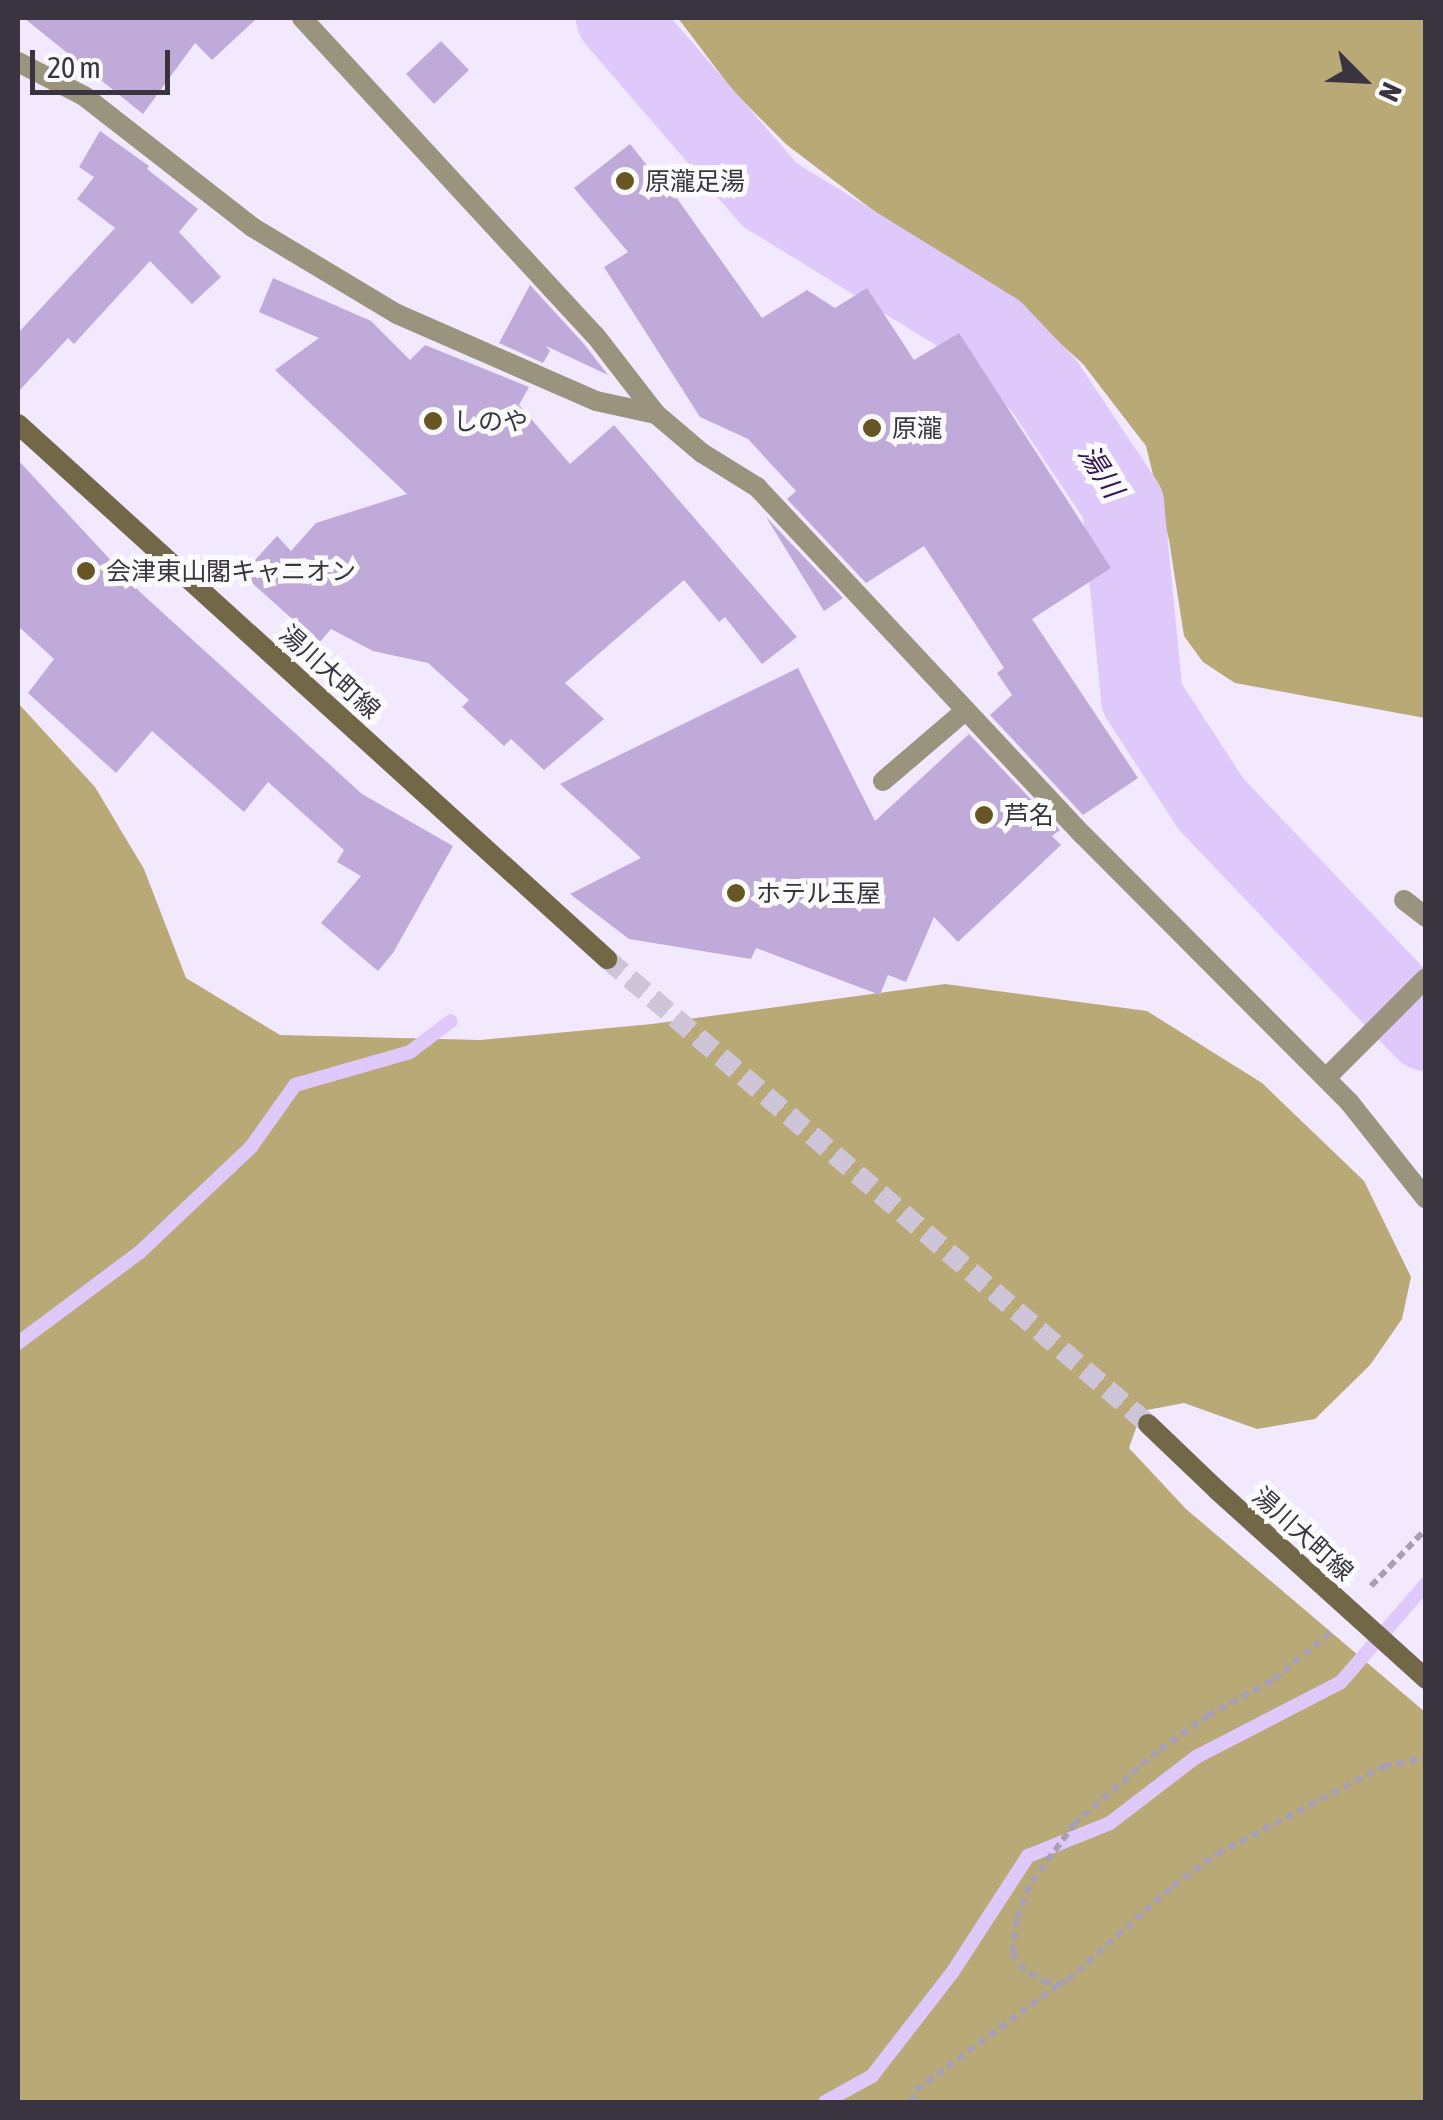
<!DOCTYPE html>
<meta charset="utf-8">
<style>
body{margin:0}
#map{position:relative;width:1443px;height:2120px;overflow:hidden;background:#f3e9ff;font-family:"Asap Condensed","Noto Sans JP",sans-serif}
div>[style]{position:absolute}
.forest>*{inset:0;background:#b8a976}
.stream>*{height:14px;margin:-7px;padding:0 7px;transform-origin:7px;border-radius:7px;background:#dfc8fa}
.river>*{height:82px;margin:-41px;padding:0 41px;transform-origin:41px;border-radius:41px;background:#dfc8fa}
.building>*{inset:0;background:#c0aada}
.secondary-tunnel>*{height:20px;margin-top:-10px;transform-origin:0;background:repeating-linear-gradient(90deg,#cec5d9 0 20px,transparent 0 30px)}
.path>*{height:6px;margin-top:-3px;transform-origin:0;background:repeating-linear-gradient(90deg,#a8a0b2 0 8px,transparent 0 13px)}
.lane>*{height:20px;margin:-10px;padding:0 10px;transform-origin:10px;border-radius:10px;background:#9a937d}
.street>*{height:20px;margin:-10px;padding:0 10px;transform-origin:10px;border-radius:10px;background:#9a937d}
.secondary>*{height:20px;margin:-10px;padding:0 10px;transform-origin:10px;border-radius:10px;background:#726848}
.secondary-bridge>*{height:20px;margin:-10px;padding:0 10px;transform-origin:10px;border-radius:10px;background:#726848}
.dots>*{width:28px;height:28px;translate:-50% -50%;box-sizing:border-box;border:5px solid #fbfbfb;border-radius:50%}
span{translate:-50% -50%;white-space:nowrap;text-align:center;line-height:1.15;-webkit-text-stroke:10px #fbfbfb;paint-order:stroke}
.poi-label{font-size:25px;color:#39343f}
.left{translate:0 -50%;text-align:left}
.street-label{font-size:25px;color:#39343f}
.water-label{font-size:28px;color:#371851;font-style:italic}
.frame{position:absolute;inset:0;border:20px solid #39343f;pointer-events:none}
.north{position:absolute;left:1313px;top:30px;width:100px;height:100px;-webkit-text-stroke:8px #fbfbfb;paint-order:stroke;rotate:114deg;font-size:28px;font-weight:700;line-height:40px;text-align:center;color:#39343f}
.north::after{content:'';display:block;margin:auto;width:35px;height:45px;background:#39343f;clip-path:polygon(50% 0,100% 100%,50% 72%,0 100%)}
.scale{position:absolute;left:30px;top:50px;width:140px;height:45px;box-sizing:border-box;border:5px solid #39343f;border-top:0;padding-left:12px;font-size:30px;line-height:35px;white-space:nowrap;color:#39343f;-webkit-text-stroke:8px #fbfbfb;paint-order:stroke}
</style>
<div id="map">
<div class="forest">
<div style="clip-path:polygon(678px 18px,1425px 18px,1425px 718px,1235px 683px,1203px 662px,1184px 636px,1169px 540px,1146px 446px,1083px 364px,1025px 312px,870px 208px,787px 145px,734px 92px)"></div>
<div style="clip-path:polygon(18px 703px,95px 787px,144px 869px,186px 978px,280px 1035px,480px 1040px,652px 1024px,945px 984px,1147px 1011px,1262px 1083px,1364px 1181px,1411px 1277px,1402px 1319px,1370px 1365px,1315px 1419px,1257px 1429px,1184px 1403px,1142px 1411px,1129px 1448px,1186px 1509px,1425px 1712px,1425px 2102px,18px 2102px)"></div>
</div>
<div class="stream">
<div style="left:18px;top:1343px;width:152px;rotate:-36.7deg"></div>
<div style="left:140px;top:1252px;width:153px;rotate:-43.4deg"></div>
<div style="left:251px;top:1147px;width:76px;rotate:-54.6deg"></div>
<div style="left:295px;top:1085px;width:120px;rotate:-16deg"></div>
<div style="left:410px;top:1052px;width:51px;rotate:-37.1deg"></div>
<div style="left:825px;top:2102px;width:54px;rotate:-29deg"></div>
<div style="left:872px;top:2076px;width:130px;rotate:-52.2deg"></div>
<div style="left:952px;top:1973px;width:140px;rotate:-57deg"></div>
<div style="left:1028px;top:1856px;width:88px;rotate:-21.9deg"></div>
<div style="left:1110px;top:1823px;width:108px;rotate:-37.5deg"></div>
<div style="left:1196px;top:1757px;width:163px;rotate:-27.3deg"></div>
<div style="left:1341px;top:1682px;width:130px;rotate:-49.1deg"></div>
</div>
<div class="river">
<div style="left:617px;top:18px;width:234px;rotate:49.2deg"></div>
<div style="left:770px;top:195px;width:263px;rotate:31.6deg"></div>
<div style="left:994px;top:333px;width:74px;rotate:46.6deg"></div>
<div style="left:1045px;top:387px;width:141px;rotate:56.3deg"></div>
<div style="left:1123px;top:504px;width:195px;rotate:84.4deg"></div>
<div style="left:1142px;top:698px;width:126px;rotate:56.9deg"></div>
<div style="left:1211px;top:804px;width:312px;rotate:46.4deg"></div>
</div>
<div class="building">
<div style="clip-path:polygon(24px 18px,257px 18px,212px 60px,195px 43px,143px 114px)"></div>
<div style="clip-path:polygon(441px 41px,469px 70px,434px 104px,406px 74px)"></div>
<div style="clip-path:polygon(100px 131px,149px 166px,147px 169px,198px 209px,179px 232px,221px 277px,192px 304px,150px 261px,74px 344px,68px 338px,18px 392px,18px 333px,115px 228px,77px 199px,94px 177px,79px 167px)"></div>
<div style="clip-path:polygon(630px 144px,668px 192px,671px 190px,762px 318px,807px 290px,835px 308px,867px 288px,914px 360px,959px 333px,1111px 568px,1032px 619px,1138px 778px,1083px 815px,990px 715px,1012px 695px,997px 673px,1004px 668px,924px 546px,866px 583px,787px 499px,796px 491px,748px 439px,700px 417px,604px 267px,628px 252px,574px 188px)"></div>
<div style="clip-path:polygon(273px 278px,371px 321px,410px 360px,425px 345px,529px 387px,519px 405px,570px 464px,614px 425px,797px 637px,762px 664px,725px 617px,719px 622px,684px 580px,565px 683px,604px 719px,544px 770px,511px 739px,504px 746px,462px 707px,469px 700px,428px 663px,373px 651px,331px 629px,319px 643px,242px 574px,277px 536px,291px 551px,316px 523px,407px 494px,275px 370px,319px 338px,259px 312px)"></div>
<div style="clip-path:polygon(530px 285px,584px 344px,608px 375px,546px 346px,550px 351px,543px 363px,499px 343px)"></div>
<div style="clip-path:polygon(18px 460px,141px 593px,362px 794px,453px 846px,393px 953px,378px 971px,321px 923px,361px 876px,337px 862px,344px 850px,268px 782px,244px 812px,152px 731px,116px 773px,28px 693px,54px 659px,18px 626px)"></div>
<div style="clip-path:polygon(766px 517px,843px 598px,824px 611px)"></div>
<div style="clip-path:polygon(798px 668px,875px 821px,969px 734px,1060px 830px,1052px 836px,1061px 845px,958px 942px,934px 917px,906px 982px,888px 975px,880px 995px,756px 948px,751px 959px,629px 939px,570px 894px,641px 858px,560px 784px)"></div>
</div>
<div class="secondary-tunnel">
<div style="left:607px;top:959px;width:713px;rotate:40.68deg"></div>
</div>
<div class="path">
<div style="left:1371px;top:1586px;width:79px;rotate:-46deg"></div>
<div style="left:1330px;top:1633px;width:75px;rotate:140.4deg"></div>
<div style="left:1272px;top:1681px;width:72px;rotate:151.6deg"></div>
<div style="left:1209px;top:1715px;width:62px;rotate:144.8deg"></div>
<div style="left:1158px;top:1751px;width:110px;rotate:139.1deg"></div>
<div style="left:1075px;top:1823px;width:78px;rotate:126.1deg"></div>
<div style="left:1029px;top:1886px;width:35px;rotate:110deg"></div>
<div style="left:1017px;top:1919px;width:34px;rotate:98deg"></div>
<div style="left:1012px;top:1953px;width:14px;rotate:60deg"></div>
<div style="left:1019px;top:1965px;width:29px;rotate:34deg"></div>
<div style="left:1043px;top:1981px;width:16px;rotate:11deg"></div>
<div style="left:1059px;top:1984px;width:10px;rotate:-24deg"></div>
<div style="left:1068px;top:1980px;width:141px;rotate:-41.8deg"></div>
<div style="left:1173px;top:1886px;width:54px;rotate:-36deg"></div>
<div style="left:1217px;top:1854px;width:189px;rotate:-27.8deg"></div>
<div style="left:1384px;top:1766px;width:43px;rotate:-10.8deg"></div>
<div style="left:911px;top:2102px;width:13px;rotate:-67deg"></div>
<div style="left:916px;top:2090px;width:178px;rotate:-36.5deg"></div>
</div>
<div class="lane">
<div style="left:883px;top:781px;width:109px;rotate:-40.5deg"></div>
<div style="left:1404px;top:900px;width:28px;rotate:38deg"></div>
<div style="left:1326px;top:1078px;width:141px;rotate:-45deg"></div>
</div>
<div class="street">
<div style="left:302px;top:18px;width:432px;rotate:47.3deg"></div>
<div style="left:595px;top:335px;width:100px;rotate:52.3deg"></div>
<div style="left:18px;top:62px;width:74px;rotate:27.3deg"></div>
<div style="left:84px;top:96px;width:213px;rotate:37.9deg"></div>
<div style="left:252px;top:227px;width:169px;rotate:31deg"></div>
<div style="left:397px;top:314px;width:217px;rotate:23.6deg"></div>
<div style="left:596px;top:401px;width:61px;rotate:12.2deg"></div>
<div style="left:656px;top:414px;width:60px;rotate:40.3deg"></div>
<div style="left:702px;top:453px;width:65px;rotate:31.7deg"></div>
<div style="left:757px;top:487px;width:477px;rotate:46.9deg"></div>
<div style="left:1083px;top:835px;width:378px;rotate:45.1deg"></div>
<div style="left:1350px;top:1103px;width:122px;rotate:51.6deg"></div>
</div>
<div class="secondary">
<div style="left:18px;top:424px;width:796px;rotate:42.25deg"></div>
<div style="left:1148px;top:1424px;width:95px;rotate:43.7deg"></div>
</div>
<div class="secondary-bridge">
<div style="left:1217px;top:1490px;width:282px;rotate:42.1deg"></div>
</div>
<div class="dots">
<div style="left:625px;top:181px;background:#655623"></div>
<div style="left:433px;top:421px;background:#655623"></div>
<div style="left:872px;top:428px;background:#655623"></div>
<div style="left:86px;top:571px;background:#655623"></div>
<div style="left:984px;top:815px;background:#655623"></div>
<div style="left:736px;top:893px;background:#655623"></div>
</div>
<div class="poi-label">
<span class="left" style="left:645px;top:181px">原瀧足湯</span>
<span class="left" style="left:453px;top:421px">しのや</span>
<span class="left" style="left:892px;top:428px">原瀧</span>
<span class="left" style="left:106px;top:571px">会津東山閣キャニオン</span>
<span class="left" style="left:1004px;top:815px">芦名</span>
<span class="left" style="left:756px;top:893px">ホテル玉屋</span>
</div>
<div class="street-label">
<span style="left:330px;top:672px;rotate:42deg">湯川大町線</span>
<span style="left:1303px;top:1534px;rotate:42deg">湯川大町線</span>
</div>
<div class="water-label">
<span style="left:1101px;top:471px;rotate:57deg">湯川</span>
</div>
<div class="frame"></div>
<div class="north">N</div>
<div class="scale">20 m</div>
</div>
